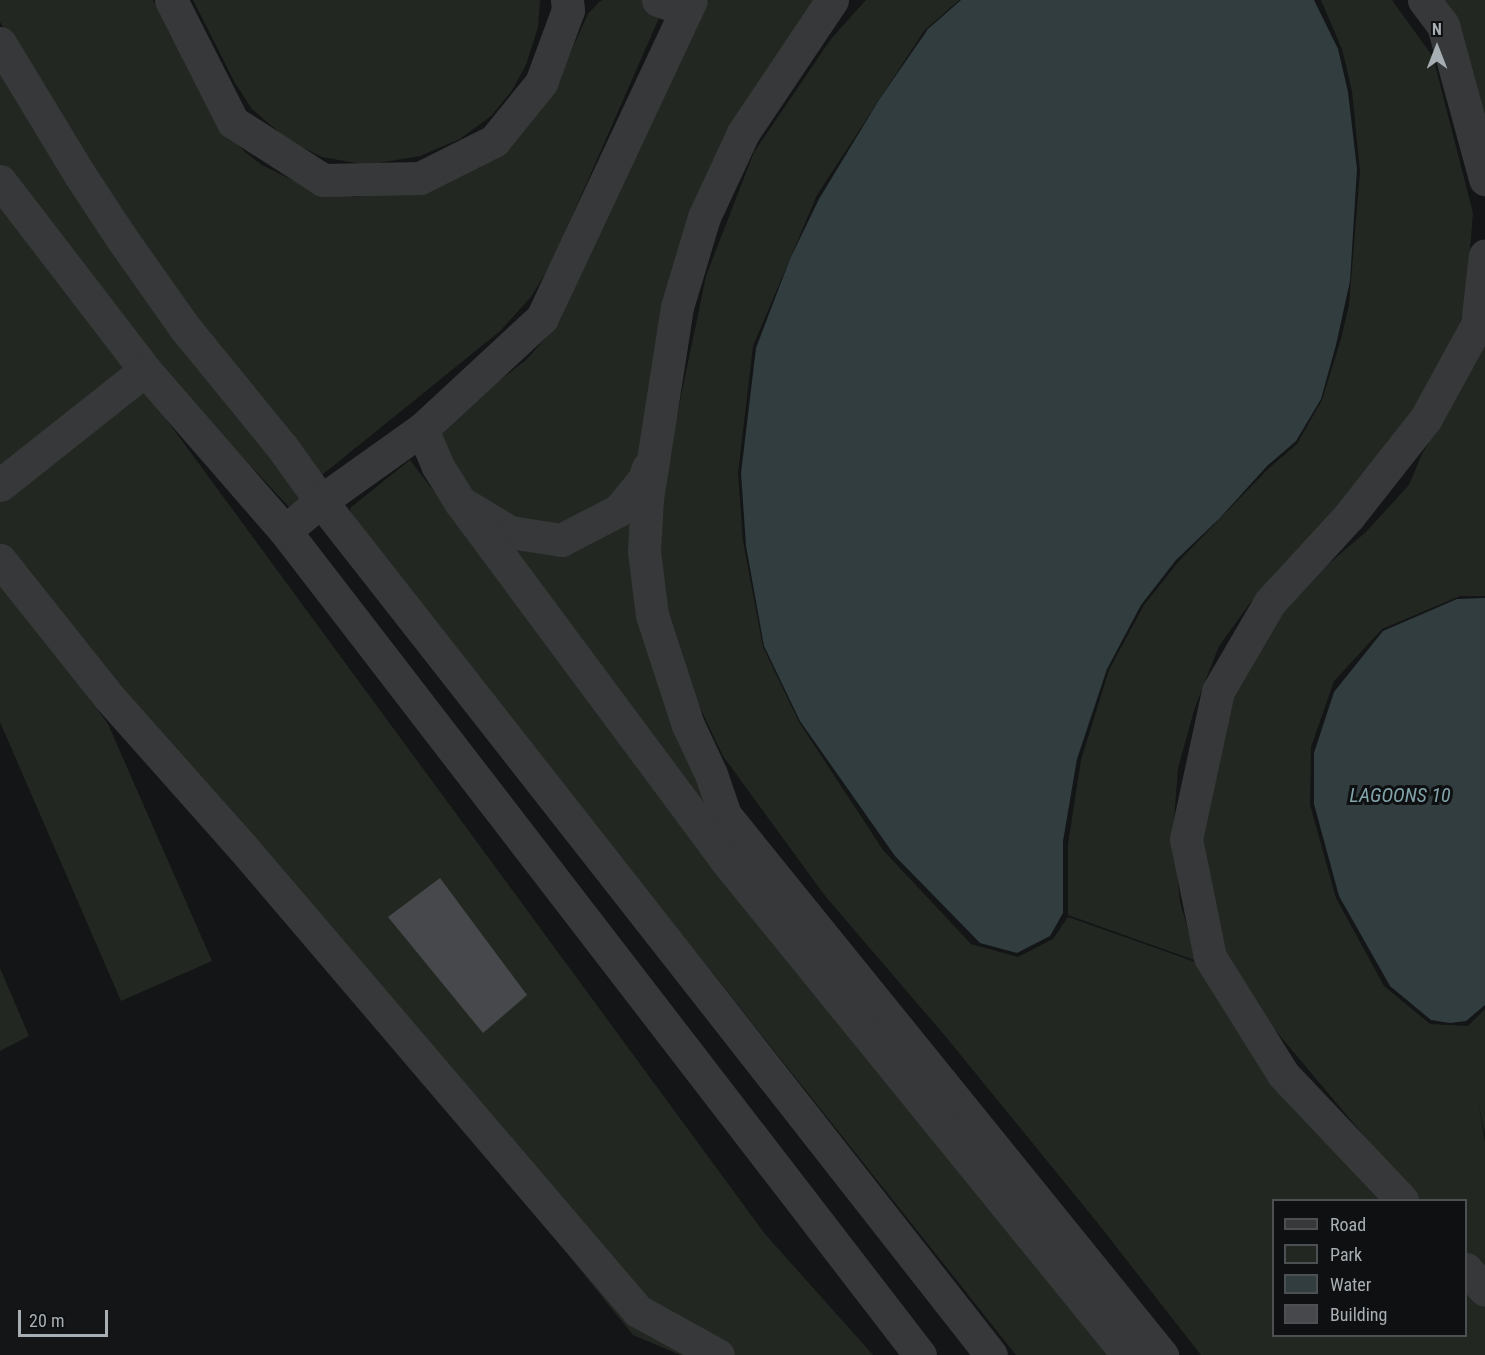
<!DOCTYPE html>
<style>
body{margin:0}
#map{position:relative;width:1485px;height:1355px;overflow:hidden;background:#141516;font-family:"Roboto Condensed",sans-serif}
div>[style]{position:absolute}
.green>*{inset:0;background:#222821}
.water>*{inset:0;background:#313d3f}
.building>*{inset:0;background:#46484b}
.minor>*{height:33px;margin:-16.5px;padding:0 16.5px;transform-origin:16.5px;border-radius:16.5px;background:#36383a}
span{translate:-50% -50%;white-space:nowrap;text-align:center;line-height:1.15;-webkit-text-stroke:6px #0f1011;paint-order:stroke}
.water-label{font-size:20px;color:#82a4ab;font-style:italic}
.legend{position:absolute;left:1272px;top:1199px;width:195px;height:138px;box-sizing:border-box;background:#0f1011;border:2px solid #4c5052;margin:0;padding:8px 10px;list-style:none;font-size:18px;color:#a8afb4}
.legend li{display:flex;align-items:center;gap:12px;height:30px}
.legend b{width:30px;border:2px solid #4c5052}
.north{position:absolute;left:1407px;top:18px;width:60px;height:60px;-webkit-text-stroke:4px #0f1011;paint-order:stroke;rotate:0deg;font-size:16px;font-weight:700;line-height:24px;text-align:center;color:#a8afb4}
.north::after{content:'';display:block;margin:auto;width:21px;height:27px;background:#a8afb4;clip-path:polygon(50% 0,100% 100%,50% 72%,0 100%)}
.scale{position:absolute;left:18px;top:1310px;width:90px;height:27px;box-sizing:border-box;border:3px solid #a8afb4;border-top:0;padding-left:8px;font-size:18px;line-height:21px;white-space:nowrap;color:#a8afb4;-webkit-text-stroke:4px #0f1011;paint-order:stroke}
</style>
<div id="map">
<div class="green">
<div style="clip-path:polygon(0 0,153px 0,170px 34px,232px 138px,245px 152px,262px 165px,292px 180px,321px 190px,355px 197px,409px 192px,545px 98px,566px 62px,588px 14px,599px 2px,603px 0,646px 0,659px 18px,552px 262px,531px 297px,499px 332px,317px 479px,64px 139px,0 22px)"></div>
<div style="clip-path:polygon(193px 0,540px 0,540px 1px,538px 27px,526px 65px,511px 92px,491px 116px,460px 139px,420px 156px,367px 165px,322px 157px,288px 140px,252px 109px,235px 83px)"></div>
<div style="clip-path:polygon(709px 0,819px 0,754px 95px,638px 469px,593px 518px,524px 528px,469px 495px,436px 441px,449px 420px,526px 360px,559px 323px,612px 202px)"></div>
<div style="clip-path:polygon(866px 0,959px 0,924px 31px,817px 195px,753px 346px,738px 473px,743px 541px,763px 647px,799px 722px,883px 850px,971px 944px,1018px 957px,1053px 939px,1068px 917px,1198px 963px,1385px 1200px,1274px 1200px,1274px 1336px,1466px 1336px,1466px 1283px,1485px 1305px,1485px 1355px,1201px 1355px,1096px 1221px,946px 1037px,826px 897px,723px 756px,686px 678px,665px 600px,656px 516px,706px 276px,754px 152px,831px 39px)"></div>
<div style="clip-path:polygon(1321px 0,1392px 0,1433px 57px,1473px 213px,1465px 306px,1455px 341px,1424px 413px,1250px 603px,1219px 646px,1195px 707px,1178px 768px,1173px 833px,1180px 902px,1197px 961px,1068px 915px,1068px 844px,1081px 760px,1109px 670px,1144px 605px,1179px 561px,1268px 469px,1297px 444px,1322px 400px,1341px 339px,1349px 305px,1360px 172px,1352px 91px,1342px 49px)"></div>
<div style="clip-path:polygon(1439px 0,1485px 0,1485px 151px)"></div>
<div style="clip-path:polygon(0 46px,305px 507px,289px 507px,187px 398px,0 168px)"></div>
<div style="clip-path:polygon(0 191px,136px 368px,0 479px)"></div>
<div style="clip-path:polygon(1485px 299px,1485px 596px,1460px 596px,1382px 629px,1334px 681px,1311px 747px,1310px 805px,1336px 898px,1384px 986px,1430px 1024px,1468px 1026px,1485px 1009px,1485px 1134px,1479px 1106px,1485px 1142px,1485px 1279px,1466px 1256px,1466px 1200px,1418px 1200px,1244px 993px,1223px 956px,1202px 854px,1205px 808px,1221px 728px,1241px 675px,1271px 624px,1313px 577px,1366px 532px,1409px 485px,1422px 454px,1450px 406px)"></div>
<div style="clip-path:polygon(141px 385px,765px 1234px,873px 1355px,680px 1355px,633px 1335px,0 551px,0 496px)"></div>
<div style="clip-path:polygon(410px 460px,809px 985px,1112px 1355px,1016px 1355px,352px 519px,350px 508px)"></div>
<div style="clip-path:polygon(630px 502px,705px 804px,704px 809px,507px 557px,522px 539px)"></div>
<div style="clip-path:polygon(0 576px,108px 724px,212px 961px,121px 1001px,0 722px)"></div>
<div style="clip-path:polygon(0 968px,29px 1036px,0 1051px)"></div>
</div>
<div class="water">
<div style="clip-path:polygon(961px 0,1314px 0,1338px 49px,1348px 92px,1357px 169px,1350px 281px,1336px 345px,1321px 399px,1296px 441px,1267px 466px,1220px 518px,1176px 560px,1141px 605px,1107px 669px,1077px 759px,1063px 841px,1063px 913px,1050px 936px,1017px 953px,980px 943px,895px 856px,800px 721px,764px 646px,746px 546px,741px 473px,756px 348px,790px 259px,819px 199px,879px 100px,928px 29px)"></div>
<div style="clip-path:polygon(1485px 598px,1485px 1005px,1466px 1021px,1450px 1023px,1431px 1020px,1390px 986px,1339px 896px,1314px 804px,1314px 753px,1334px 692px,1383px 631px,1457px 599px)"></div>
</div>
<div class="building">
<div style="clip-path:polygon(440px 878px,527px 995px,483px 1033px,388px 917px)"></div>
</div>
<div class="minor">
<div style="left:171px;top:0;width:137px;rotate:63.1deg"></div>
<div style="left:233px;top:122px;width:107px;rotate:32.8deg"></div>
<div style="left:323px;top:180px;width:97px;rotate:-1.2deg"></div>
<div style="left:420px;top:178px;width:83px;rotate:-26.6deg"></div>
<div style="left:494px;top:141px;width:75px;rotate:-51deg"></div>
<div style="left:541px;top:83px;width:78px;rotate:-69.7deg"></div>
<div style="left:568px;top:10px;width:10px;rotate:-96deg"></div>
<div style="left:658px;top:0;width:30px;rotate:20deg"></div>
<div style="left:832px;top:0;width:160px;rotate:123.8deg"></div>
<div style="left:743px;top:133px;width:93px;rotate:114.9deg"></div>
<div style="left:704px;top:217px;width:94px;rotate:106.7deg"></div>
<div style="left:677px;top:307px;width:194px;rotate:98.9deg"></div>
<div style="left:647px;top:499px;width:52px;rotate:93.3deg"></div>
<div style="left:644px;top:551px;width:64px;rotate:82.9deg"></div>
<div style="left:652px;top:615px;width:116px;rotate:71.9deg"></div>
<div style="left:688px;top:725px;width:54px;rotate:64.9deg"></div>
<div style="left:711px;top:774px;width:43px;rotate:71.1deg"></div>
<div style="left:725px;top:815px;width:695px;rotate:51.02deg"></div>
<div style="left:1424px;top:0;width:31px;rotate:53deg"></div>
<div style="left:1443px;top:25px;width:160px;rotate:74.7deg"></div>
<div style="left:0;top:43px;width:154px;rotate:58.8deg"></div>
<div style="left:80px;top:175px;width:73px;rotate:56.7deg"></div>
<div style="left:120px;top:236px;width:113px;rotate:54.8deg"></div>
<div style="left:185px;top:328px;width:154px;rotate:50.8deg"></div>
<div style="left:282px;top:447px;width:67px;rotate:54.2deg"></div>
<div style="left:321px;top:501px;width:124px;rotate:-35.5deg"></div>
<div style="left:422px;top:429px;width:163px;rotate:-42.8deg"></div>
<div style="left:542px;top:318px;width:351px;rotate:-64.9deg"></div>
<div style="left:0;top:181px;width:238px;rotate:52.5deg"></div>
<div style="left:145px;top:370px;width:213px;rotate:49deg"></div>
<div style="left:422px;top:429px;width:39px;rotate:67deg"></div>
<div style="left:437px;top:465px;width:44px;rotate:58.1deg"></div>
<div style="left:460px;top:502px;width:58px;rotate:31deg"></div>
<div style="left:510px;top:532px;width:52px;rotate:8.9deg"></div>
<div style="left:561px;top:540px;width:65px;rotate:-27.3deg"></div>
<div style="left:619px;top:510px;width:40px;rotate:-51deg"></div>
<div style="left:644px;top:479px;width:12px;rotate:-70deg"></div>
<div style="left:0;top:485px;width:185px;rotate:-38.4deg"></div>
<div style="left:460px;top:502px;width:443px;rotate:53.4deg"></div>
<div style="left:724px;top:858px;width:640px;rotate:50.89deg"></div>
<div style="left:0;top:560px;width:174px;rotate:51.5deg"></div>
<div style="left:108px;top:696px;width:203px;rotate:48.4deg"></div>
<div style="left:243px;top:848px;width:609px;rotate:49.53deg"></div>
<div style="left:638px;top:1311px;width:91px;rotate:28.8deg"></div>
<div style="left:1402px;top:1200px;width:173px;rotate:-133.4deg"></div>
<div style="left:1283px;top:1074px;width:138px;rotate:-122deg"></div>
<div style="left:1210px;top:957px;width:120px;rotate:-101.5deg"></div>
<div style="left:1186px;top:839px;width:151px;rotate:-77.8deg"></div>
<div style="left:1218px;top:691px;width:103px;rotate:-59.7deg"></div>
<div style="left:1270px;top:602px;width:117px;rotate:-47.4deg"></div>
<div style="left:1349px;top:516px;width:125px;rotate:-51.8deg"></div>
<div style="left:1426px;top:418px;width:106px;rotate:-61.3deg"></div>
<div style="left:1477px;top:325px;width:70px;rotate:-83.5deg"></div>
<div style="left:1466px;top:1269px;width:28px;rotate:48deg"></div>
<div style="left:920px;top:1355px;width:1040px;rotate:-127.62deg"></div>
<div style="left:285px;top:531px;width:47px;rotate:-39.8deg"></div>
<div style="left:321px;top:501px;width:1085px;rotate:51.88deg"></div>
</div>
<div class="water-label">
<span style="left:1400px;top:795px">LAGOONS 10</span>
</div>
<ul class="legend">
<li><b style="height:8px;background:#36383a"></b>Road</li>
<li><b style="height:16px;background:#222821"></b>Park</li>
<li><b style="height:16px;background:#313d3f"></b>Water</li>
<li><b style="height:16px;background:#46484b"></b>Building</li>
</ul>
<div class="north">N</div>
<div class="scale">20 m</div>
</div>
